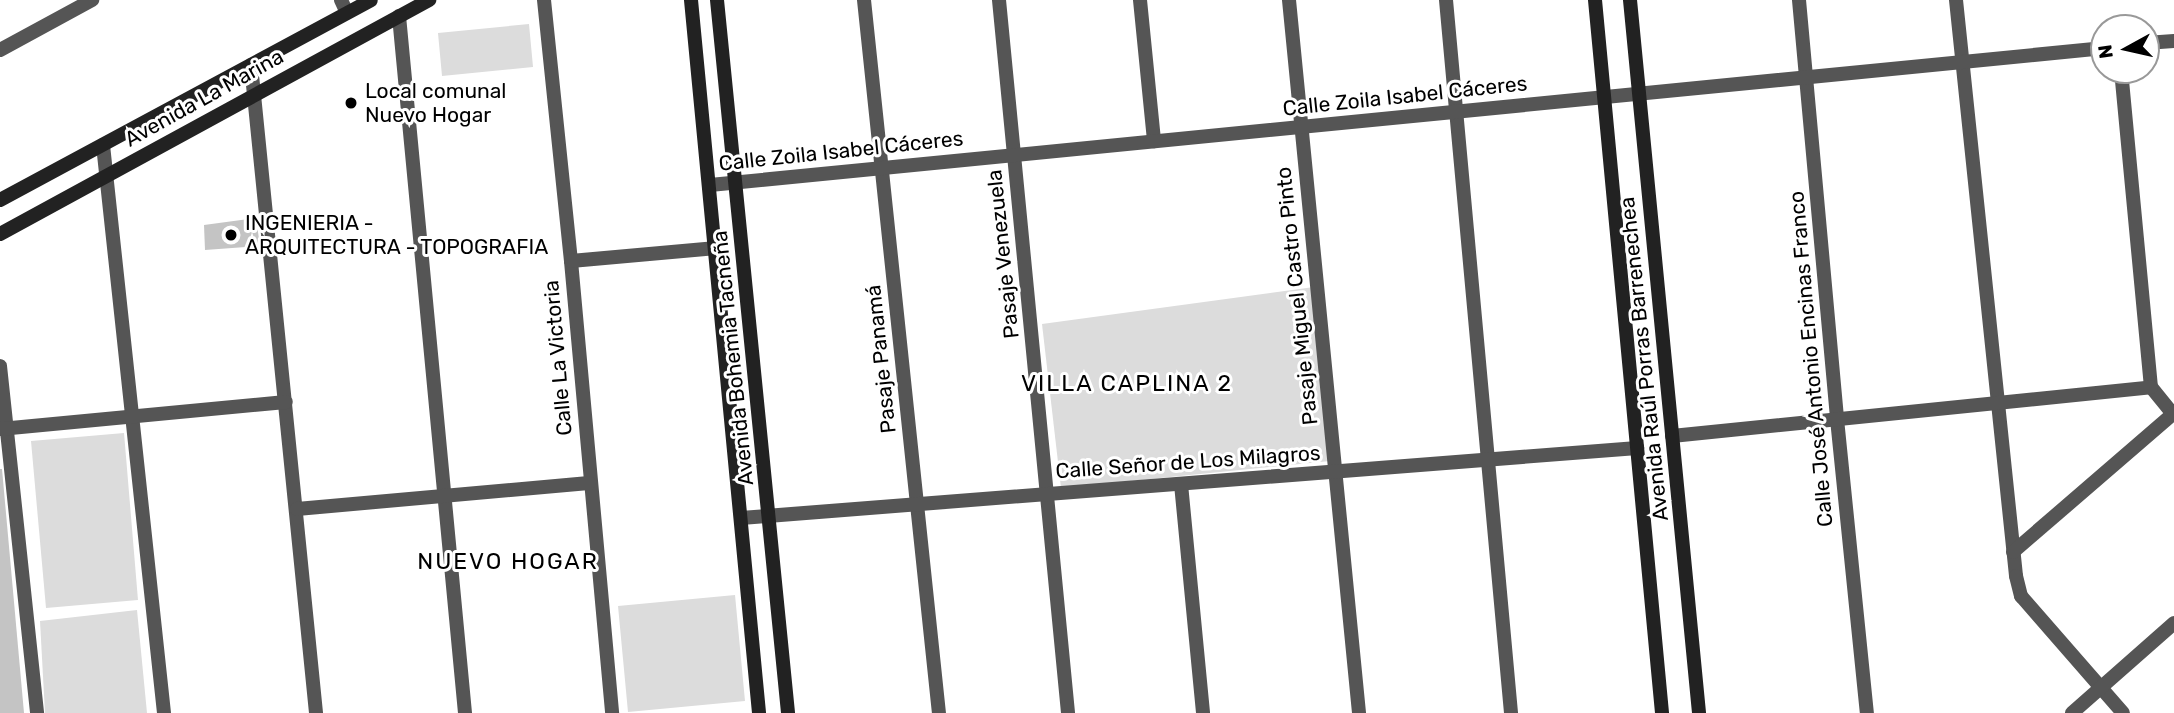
<!DOCTYPE html>
<meta charset="utf-8">
<style>
body{margin:0}
#map{position:relative;width:2174px;height:713px;overflow:hidden;background:#fff;font-family:Rubik,sans-serif}
div>[style]{position:absolute}
.green>*{inset:0;background:#dcdcdc}
.building>*{inset:0;background:#c4c4c4}
.street>*{height:14px;margin:-7px;padding:0 7px;transform-origin:7px;border-radius:7px;background:#555}
.secondary>*{height:14px;margin:-7px;padding:0 7px;transform-origin:7px;border-radius:7px;background:#222}
.dots>*{width:19px;height:19px;translate:-50% -50%;box-sizing:border-box;border:4px solid #fff;border-radius:50%}
span{translate:-50% -50%;white-space:nowrap;text-align:center;line-height:1.15;-webkit-text-stroke:6px #fff;paint-order:stroke}
.poi-label{font-size:21px;color:#000}
.left{translate:0 -50%;text-align:left}
.street-label{font-size:21px;color:#000}
.neighbourhood-label{font-size:23px;color:#000;letter-spacing:2px}
.north{position:absolute;left:2090px;top:14px;width:70px;height:70px;box-sizing:border-box;background:#fff;border:2px solid #999;border-radius:50%;rotate:262deg;font-size:19px;font-weight:700;line-height:28px;text-align:center;color:#000}
.north::after{content:'';display:block;margin:auto;width:24px;height:32px;background:#000;clip-path:polygon(50% 0,100% 100%,50% 72%,0 100%)}
</style>
<div id="map">
<div class="green">
<div style="clip-path:polygon(529px 24px,533px 67px,442px 76px,438px 33px)"></div>
<div style="clip-path:polygon(1314px 287px,1330px 461px,1061px 488px,1042px 324px)"></div>
<div style="clip-path:polygon(124px 433px,138px 600px,46px 608px,31px 441px)"></div>
<div style="clip-path:polygon(735px 595px,745px 701px,628px 712px,618px 606px)"></div>
<div style="clip-path:polygon(137px 610px,147px 713px,45px 713px,40px 621px)"></div>
</div>
<div class="building">
<div style="clip-path:polygon(256px 218px,260px 246px,205px 250px,204px 225px)"></div>
<div style="clip-path:polygon(0 469px,2px 469px,24px 713px,0 713px)"></div>
</div>
<div class="street">
<div style="left:341px;top:0;width:14px;rotate:65deg"></div>
<div style="left:544px;top:0;width:262px;rotate:84.1deg"></div>
<div style="left:571px;top:261px;width:454px;rotate:84.8deg"></div>
<div style="left:864px;top:0;width:717px;rotate:84deg"></div>
<div style="left:999px;top:0;width:716px;rotate:84.47deg"></div>
<div style="left:1140px;top:0;width:142px;rotate:84.3deg"></div>
<div style="left:1289px;top:0;width:716px;rotate:84.39deg"></div>
<div style="left:1446px;top:0;width:716px;rotate:84.79deg"></div>
<div style="left:1799px;top:0;width:421px;rotate:84.8deg"></div>
<div style="left:1837px;top:419px;width:296px;rotate:84.2deg"></div>
<div style="left:1956px;top:0;width:579px;rotate:84.05deg"></div>
<div style="left:2016px;top:576px;width:21px;rotate:76deg"></div>
<div style="left:2021px;top:596px;width:155px;rotate:48.9deg"></div>
<div style="left:399px;top:16px;width:700px;rotate:84.59deg"></div>
<div style="left:2146px;top:43px;width:28px;rotate:-4deg"></div>
<div style="left:0;top:50px;width:105px;rotate:-28.5deg"></div>
<div style="left:251px;top:65px;width:651px;rotate:84.27deg"></div>
<div style="left:2121px;top:70px;width:318px;rotate:84.6deg"></div>
<div style="left:2151px;top:387px;width:35px;rotate:51deg"></div>
<div style="left:103px;top:145px;width:571px;rotate:83.87deg"></div>
<div style="left:710px;top:185px;width:1401px;rotate:-5.61deg"></div>
<div style="left:571px;top:261px;width:146px;rotate:-5.1deg"></div>
<div style="left:0;top:366px;width:349px;rotate:83.9deg"></div>
<div style="left:0;top:429px;width:287px;rotate:-5.4deg"></div>
<div style="left:1672px;top:436px;width:481px;rotate:-5.8deg"></div>
<div style="left:1181px;top:484px;width:230px;rotate:84.5deg"></div>
<div style="left:297px;top:509px;width:293px;rotate:-5.1deg"></div>
<div style="left:741px;top:518px;width:899px;rotate:-4.47deg"></div>
<div style="left:2013px;top:552px;width:213px;rotate:-40.8deg"></div>
<div style="left:2072px;top:713px;width:136px;rotate:-41.4deg"></div>
</div>
<div class="secondary">
<div style="left:691px;top:0;width:716px;rotate:84.55deg"></div>
<div style="left:717px;top:0;width:717px;rotate:84.31deg"></div>
<div style="left:1595px;top:0;width:716px;rotate:84.63deg"></div>
<div style="left:1630px;top:0;width:716px;rotate:84.47deg"></div>
<div style="left:0;top:200px;width:421px;rotate:-28.3deg"></div>
<div style="left:0;top:234px;width:489px;rotate:-28.6deg"></div>
</div>
<div class="dots">
<div style="left:351px;top:103px;background:#000"></div>
<div style="left:231px;top:235px;background:#000"></div>
</div>
<div class="poi-label">
<span class="left" style="left:365px;top:103px">Local comunal<br>Nuevo Hogar</span>
<span class="left" style="left:245px;top:235px">INGENIERIA -<br>ARQUITECTURA - TOPOGRAFIA</span>
</div>
<div class="street-label">
<span style="left:1405px;top:96px;rotate:-6deg">Calle Zoila Isabel Cáceres</span>
<span style="left:204px;top:98px;rotate:-29deg">Avenida La Marina</span>
<span style="left:841px;top:151px;rotate:-6deg">Calle Zoila Isabel Cáceres</span>
<span style="left:1003px;top:254px;rotate:-96deg">Pasaje Venezuela</span>
<span style="left:1297px;top:296px;rotate:-96deg">Pasaje Miguel Castro Pinto</span>
<span style="left:558px;top:358px;rotate:-95deg">Calle La Victoria</span>
<span style="left:733px;top:358px;rotate:-96deg">Avenida Bohemia Tacneña</span>
<span style="left:881px;top:359px;rotate:-96deg">Pasaje Panamá</span>
<span style="left:1644px;top:359px;rotate:-96deg">Avenida Raúl Porras Barrenechea</span>
<span style="left:1811px;top:359px;rotate:-95deg">Calle José Antonio Encinas Franco</span>
<span style="left:1188px;top:462px;rotate:-4deg">Calle Señor de Los Milagros</span>
</div>
<div class="neighbourhood-label">
<span style="left:1127px;top:383px">VILLA CAPLINA 2</span>
<span style="left:508px;top:561px">NUEVO HOGAR</span>
</div>
<div class="north">N</div>
</div>
